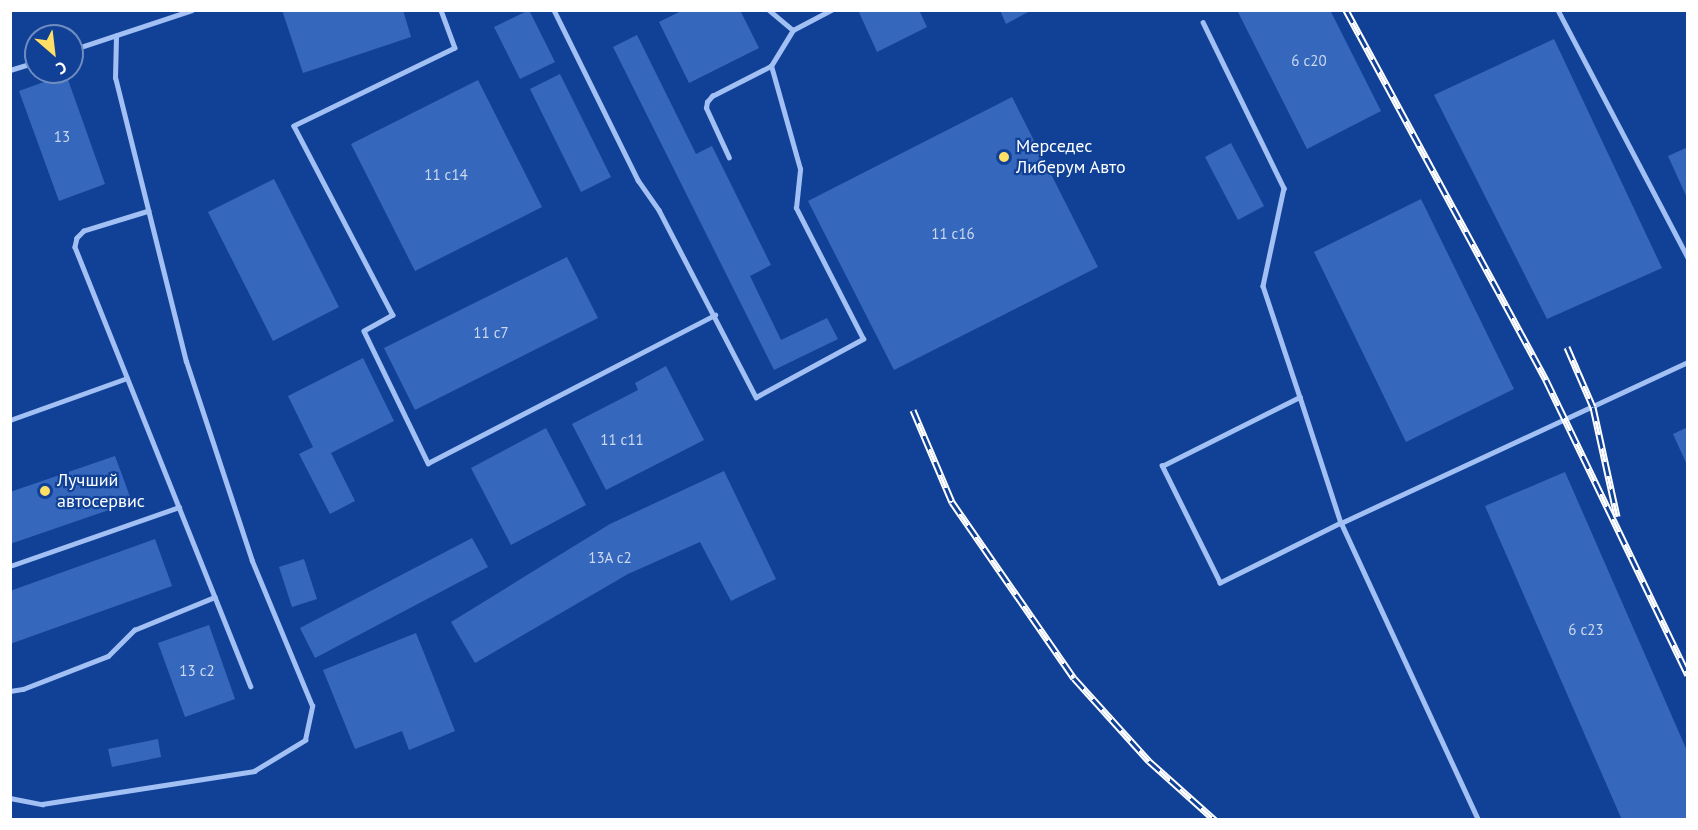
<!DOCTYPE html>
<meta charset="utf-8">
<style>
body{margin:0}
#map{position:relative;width:1698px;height:830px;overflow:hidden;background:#114197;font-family:"PT Sans",sans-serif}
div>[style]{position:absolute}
.building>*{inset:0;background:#3568bd}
.lane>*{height:4.5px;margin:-2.25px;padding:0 2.25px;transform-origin:2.25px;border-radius:2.25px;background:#a2c0f3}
.rail>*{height:7px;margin-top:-3.5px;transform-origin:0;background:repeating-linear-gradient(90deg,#114197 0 14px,#fff 0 28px);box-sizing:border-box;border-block:2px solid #fff}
.dots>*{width:16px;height:16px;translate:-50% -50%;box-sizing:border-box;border:3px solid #114197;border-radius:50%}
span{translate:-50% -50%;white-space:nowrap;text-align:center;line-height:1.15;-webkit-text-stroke:4.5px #114197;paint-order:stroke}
.number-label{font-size:15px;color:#ccd9ee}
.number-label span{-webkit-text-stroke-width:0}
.poi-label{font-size:18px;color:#fff}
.left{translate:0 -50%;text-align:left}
.frame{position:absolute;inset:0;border:12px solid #fff;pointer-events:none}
.north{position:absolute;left:24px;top:24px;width:60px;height:60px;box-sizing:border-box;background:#114197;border:2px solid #708dc1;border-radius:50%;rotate:152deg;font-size:16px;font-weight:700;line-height:24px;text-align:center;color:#fff}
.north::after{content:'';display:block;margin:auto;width:21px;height:27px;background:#ffdf65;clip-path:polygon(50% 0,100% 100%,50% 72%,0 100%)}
</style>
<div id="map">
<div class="building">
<div style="clip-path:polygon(282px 10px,403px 10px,411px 37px,303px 73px)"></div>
<div style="clip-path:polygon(529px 10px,555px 62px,520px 79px,494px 27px)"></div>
<div style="clip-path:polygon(683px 10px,740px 10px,759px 48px,689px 83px,659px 22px)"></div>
<div style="clip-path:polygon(858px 10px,919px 10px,927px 27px,877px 52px)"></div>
<div style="clip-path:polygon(1000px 10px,1032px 10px,1006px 24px)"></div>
<div style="clip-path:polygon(1237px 10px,1330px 10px,1381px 111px,1307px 149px)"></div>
<div style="clip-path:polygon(637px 35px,696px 154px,712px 146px,771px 265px,750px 276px,781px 340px,827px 318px,838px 339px,774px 370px,613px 47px)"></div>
<div style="clip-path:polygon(1554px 39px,1662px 268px,1547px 319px,1434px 95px)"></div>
<div style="clip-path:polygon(66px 74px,105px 184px,59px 201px,19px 91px)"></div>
<div style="clip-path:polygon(560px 74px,611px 177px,581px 192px,530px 89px)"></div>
<div style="clip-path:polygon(478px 80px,542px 207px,415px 271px,351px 144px)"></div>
<div style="clip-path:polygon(1012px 97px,1098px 267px,894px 370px,808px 201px)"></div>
<div style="clip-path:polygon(1231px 143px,1264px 206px,1238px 220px,1205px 157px)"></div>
<div style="clip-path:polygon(1688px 147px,1688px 200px,1668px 156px)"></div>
<div style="clip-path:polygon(274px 179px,339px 307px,273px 341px,208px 212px)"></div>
<div style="clip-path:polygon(1421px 199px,1514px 389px,1406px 442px,1314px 252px)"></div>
<div style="clip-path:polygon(567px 257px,598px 318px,415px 410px,384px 348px)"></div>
<div style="clip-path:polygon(363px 358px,394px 421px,331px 453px,355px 501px,330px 514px,299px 454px,313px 447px,288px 396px)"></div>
<div style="clip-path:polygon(666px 366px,704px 440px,606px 490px,572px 424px,638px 390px,635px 383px)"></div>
<div style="clip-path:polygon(1688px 427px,1688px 467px,1673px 434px)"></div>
<div style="clip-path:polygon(546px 428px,586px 505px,511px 545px,471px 468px)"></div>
<div style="clip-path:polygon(115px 456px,132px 502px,10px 544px,10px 492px)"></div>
<div style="clip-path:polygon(724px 471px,776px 579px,731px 601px,700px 542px,628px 574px,475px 663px,451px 622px,610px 524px)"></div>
<div style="clip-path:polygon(1565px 472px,1688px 753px,1688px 820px,1622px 820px,1485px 506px)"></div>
<div style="clip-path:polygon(472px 538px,488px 567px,315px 658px,300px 628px)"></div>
<div style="clip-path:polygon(155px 539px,172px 586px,10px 644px,10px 591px)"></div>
<div style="clip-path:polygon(304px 559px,317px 599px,292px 607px,279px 567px)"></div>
<div style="clip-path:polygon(209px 625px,235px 699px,185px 717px,158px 643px)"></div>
<div style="clip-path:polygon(416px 633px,455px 731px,409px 750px,402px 731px,355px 749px,323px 670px)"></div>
<div style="clip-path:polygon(158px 739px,161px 757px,112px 767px,108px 749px)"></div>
</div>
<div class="lane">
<div style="left:441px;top:10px;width:40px;rotate:69.8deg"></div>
<div style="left:455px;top:48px;width:179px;rotate:154.2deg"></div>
<div style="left:294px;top:126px;width:213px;rotate:62.4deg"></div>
<div style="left:393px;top:315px;width:33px;rotate:151deg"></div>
<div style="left:364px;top:331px;width:147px;rotate:64.1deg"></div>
<div style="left:428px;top:463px;width:323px;rotate:-27.3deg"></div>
<div style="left:554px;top:10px;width:190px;rotate:63.7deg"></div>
<div style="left:638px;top:180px;width:37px;rotate:55deg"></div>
<div style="left:659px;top:210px;width:211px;rotate:62.6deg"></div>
<div style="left:756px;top:397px;width:122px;rotate:-28.5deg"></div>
<div style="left:863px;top:339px;width:147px;rotate:-117.1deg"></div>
<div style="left:796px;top:208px;width:39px;rotate:-84deg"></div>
<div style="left:800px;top:169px;width:107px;rotate:-105.7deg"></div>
<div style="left:771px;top:66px;width:42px;rotate:-58.6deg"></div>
<div style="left:793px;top:30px;width:43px;rotate:-27.8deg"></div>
<div style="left:769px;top:10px;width:31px;rotate:40deg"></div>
<div style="left:1558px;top:10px;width:280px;rotate:62.3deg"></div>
<div style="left:1203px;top:22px;width:185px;rotate:64deg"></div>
<div style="left:1284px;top:188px;width:100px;rotate:102.1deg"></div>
<div style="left:1263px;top:286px;width:117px;rotate:71.6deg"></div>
<div style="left:1300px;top:397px;width:133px;rotate:72deg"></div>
<div style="left:1341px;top:523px;width:135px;rotate:153.6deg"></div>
<div style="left:1220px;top:583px;width:131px;rotate:-116.4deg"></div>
<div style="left:1162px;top:466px;width:154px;rotate:-26.6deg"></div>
<div style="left:72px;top:50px;width:126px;rotate:-18.4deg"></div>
<div style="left:10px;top:70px;width:27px;rotate:-17deg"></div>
<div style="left:729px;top:158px;width:55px;rotate:-114.7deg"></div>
<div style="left:706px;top:108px;width:6px;rotate:-81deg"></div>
<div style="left:707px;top:102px;width:8px;rotate:-50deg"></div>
<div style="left:712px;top:96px;width:66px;rotate:-27deg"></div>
<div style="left:149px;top:211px;width:68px;rotate:162.9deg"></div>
<div style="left:84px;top:231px;width:10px;rotate:135deg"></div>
<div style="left:77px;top:238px;width:9px;rotate:103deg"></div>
<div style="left:75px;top:247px;width:473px;rotate:68.2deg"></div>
<div style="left:10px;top:420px;width:124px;rotate:-19.7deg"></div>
<div style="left:10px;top:566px;width:179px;rotate:-19.2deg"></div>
<div style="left:10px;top:691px;width:13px;rotate:-9deg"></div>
<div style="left:23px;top:689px;width:91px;rotate:-21.2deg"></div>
<div style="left:108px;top:656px;width:37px;rotate:-45deg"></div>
<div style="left:134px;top:630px;width:87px;rotate:-22.2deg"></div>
<div style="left:10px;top:798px;width:33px;rotate:11deg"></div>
<div style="left:42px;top:804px;width:215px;rotate:-8.8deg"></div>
<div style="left:254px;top:771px;width:60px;rotate:-31.3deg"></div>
<div style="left:305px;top:740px;width:35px;rotate:-78deg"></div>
<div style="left:312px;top:706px;width:157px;rotate:-112.5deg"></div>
<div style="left:252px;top:561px;width:210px;rotate:-108.3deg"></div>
<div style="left:186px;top:362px;width:293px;rotate:-104deg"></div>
<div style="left:115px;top:78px;width:42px;rotate:-88.6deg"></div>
<div style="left:1478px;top:820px;width:327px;rotate:-114.8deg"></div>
<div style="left:1341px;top:523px;width:383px;rotate:-24.9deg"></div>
</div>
<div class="rail">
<div style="left:1346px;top:10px;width:421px;rotate:61.6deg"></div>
<div style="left:1546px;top:380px;width:327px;rotate:64.3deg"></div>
<div style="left:1567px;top:347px;width:65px;rotate:66.6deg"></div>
<div style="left:1593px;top:407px;width:112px;rotate:77.6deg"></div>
<div style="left:913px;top:410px;width:100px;rotate:67deg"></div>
<div style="left:952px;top:502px;width:214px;rotate:55.3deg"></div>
<div style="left:1074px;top:678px;width:112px;rotate:47.9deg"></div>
<div style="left:1149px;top:761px;width:89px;rotate:41.8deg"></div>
</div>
<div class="dots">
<div style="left:1004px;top:157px;background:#ffdf65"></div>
<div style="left:45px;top:491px;background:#ffdf65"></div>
</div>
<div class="number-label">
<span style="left:1309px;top:61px">6 с20</span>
<span style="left:62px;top:137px">13</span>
<span style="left:446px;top:175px">11 с14</span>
<span style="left:953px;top:234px">11 с16</span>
<span style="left:491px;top:333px">11 с7</span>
<span style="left:622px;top:440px">11 с11</span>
<span style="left:610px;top:558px">13А с2</span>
<span style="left:1586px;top:630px">6 с23</span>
<span style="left:197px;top:671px">13 с2</span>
</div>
<div class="poi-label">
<span class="left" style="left:1016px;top:157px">Мерседес<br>Либерум Авто</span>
<span class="left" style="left:57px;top:491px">Лучший<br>автосервис</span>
</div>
<div class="frame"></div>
<div class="north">С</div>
</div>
